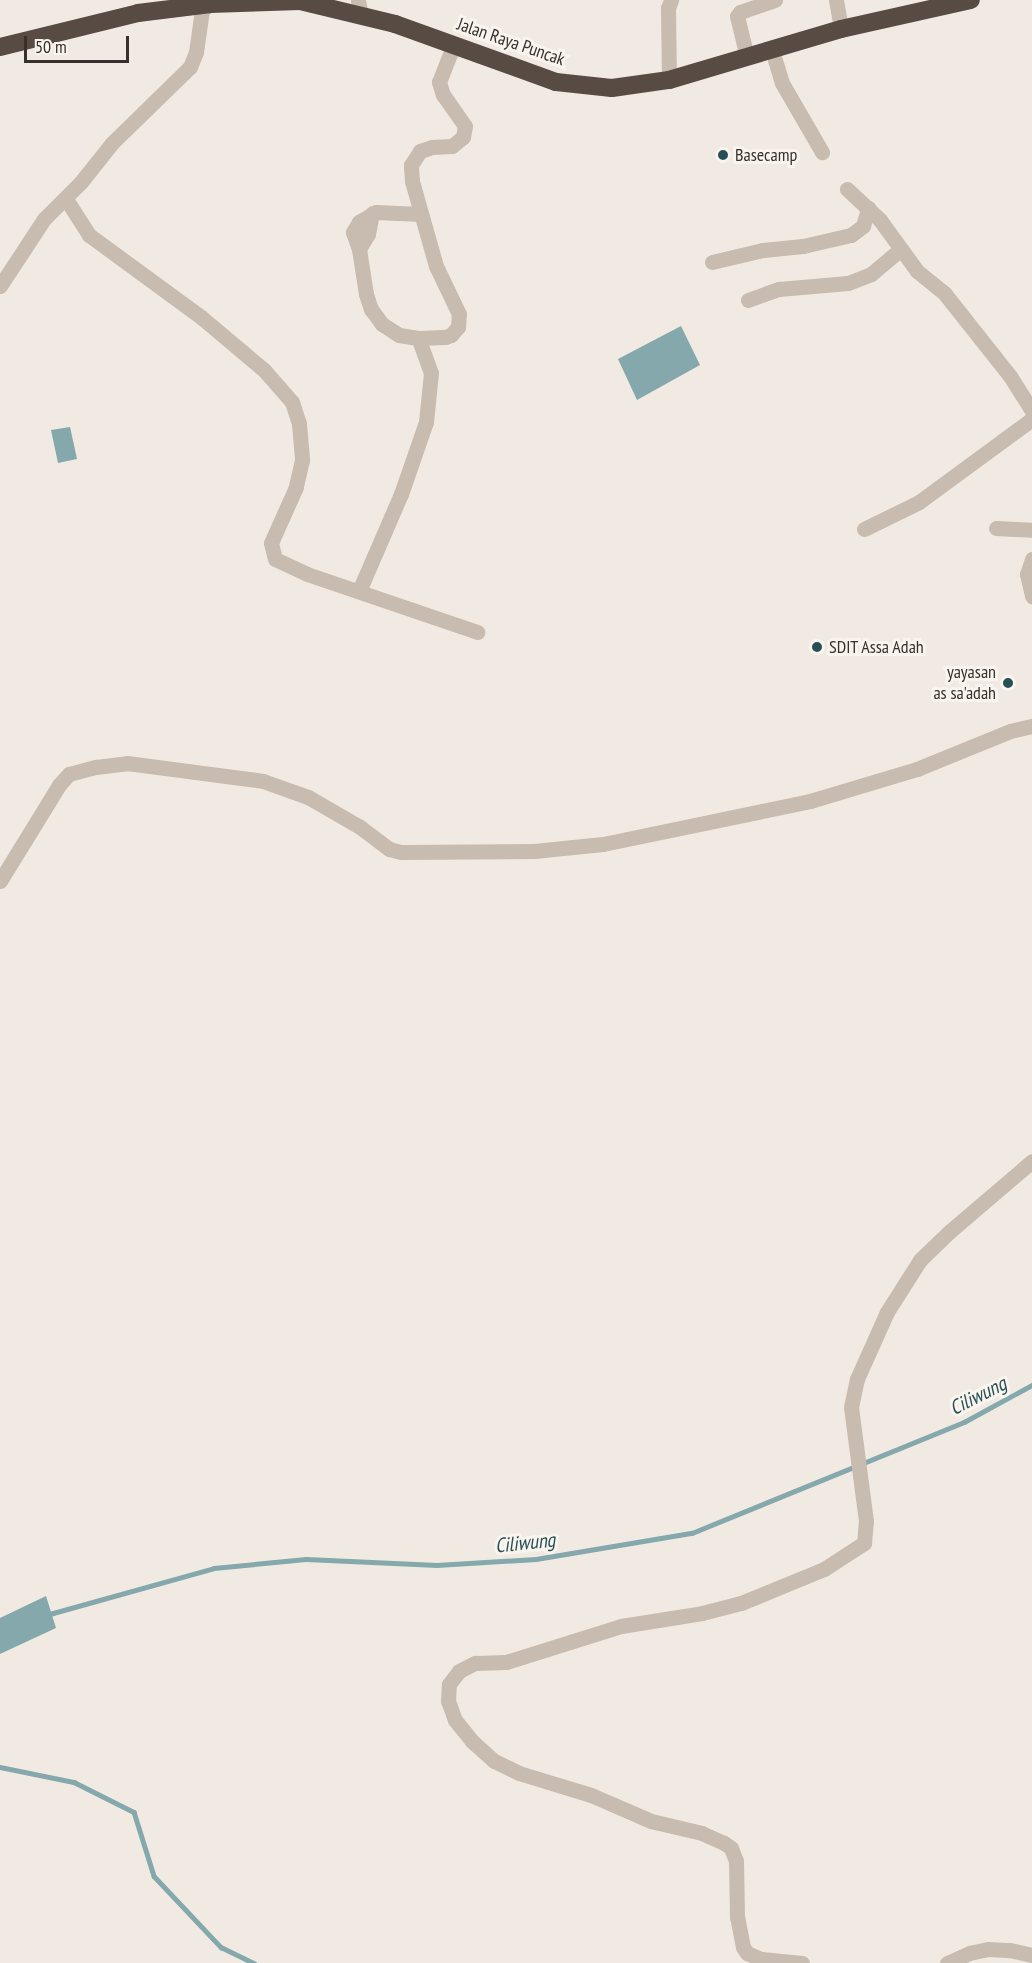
<!DOCTYPE html>
<style>
body{margin:0}
#map{position:relative;width:1032px;height:1963px;overflow:hidden;background:#f1eae2;font-family:"PT Sans Narrow",sans-serif}
div>[style]{position:absolute}
.water>*{inset:0;background:#84a8ab}
.stream>*{height:4.5px;margin:-2.25px;padding:0 2.25px;transform-origin:2.25px;border-radius:2.25px;background:#84a8ab}
.street>*{height:15px;margin:-7.5px;padding:0 7.5px;transform-origin:7.5px;border-radius:7.5px;background:#c8bbaf}
.highway>*{height:18px;margin:-9px;padding:0 9px;transform-origin:9px;border-radius:9px;background:#574b44}
.dots>*{width:16px;height:16px;translate:-50% -50%;box-sizing:border-box;border:3px solid #f9f4ee;border-radius:50%}
span{translate:-50% -50%;white-space:nowrap;text-align:center;line-height:1.15;-webkit-text-stroke:6px #f9f4ee;paint-order:stroke}
.street-label{font-size:18px;color:#38302c}
.poi-label{font-size:18px;color:#38302c}
.left{translate:0 -50%;text-align:left}
.right{translate:-100% -50%;text-align:right}
.water-label{font-size:20px;color:#265055;font-style:italic}
.scale{position:absolute;left:24px;top:36px;width:105px;height:27px;box-sizing:border-box;border:3px solid #38302c;border-top:0;padding-left:8px;font-size:18px;line-height:21px;white-space:nowrap;color:#38302c;-webkit-text-stroke:4px #f9f4ee;paint-order:stroke}
</style>
<div id="map">
<div class="water">
<div style="clip-path:polygon(681px 326px,700px 365px,637px 400px,618px 359px)"></div>
<div style="clip-path:polygon(70px 427px,77px 459px,58px 463px,51px 430px)"></div>
<div style="clip-path:polygon(46px 1596px,56px 1628px,0 1654px,0 1618px)"></div>
</div>
<div class="stream">
<div style="left:46px;top:1615px;width:174px;rotate:-15.6deg"></div>
<div style="left:214px;top:1568px;width:92px;rotate:-5.6deg"></div>
<div style="left:306px;top:1559px;width:131px;rotate:2.6deg"></div>
<div style="left:437px;top:1565px;width:99px;rotate:-3.5deg"></div>
<div style="left:536px;top:1559px;width:158px;rotate:-9.5deg"></div>
<div style="left:692px;top:1533px;width:294px;rotate:-22.2deg"></div>
<div style="left:964px;top:1422px;width:77px;rotate:-28.6deg"></div>
<div style="left:0;top:1767px;width:76px;rotate:11.5deg"></div>
<div style="left:74px;top:1782px;width:67px;rotate:26.6deg"></div>
<div style="left:134px;top:1812px;width:67px;rotate:72.6deg"></div>
<div style="left:154px;top:1876px;width:98px;rotate:46.7deg"></div>
<div style="left:221px;top:1947px;width:37px;rotate:26deg"></div>
</div>
<div class="street">
<div style="left:358px;top:0;width:15px;rotate:79deg"></div>
<div style="left:836px;top:0;width:29px;rotate:80deg"></div>
<div style="left:747px;top:57px;width:42px;rotate:-103.7deg"></div>
<div style="left:737px;top:16px;width:5px;rotate:-53deg"></div>
<div style="left:740px;top:12px;width:37px;rotate:-19deg"></div>
<div style="left:775px;top:60px;width:24px;rotate:73deg"></div>
<div style="left:782px;top:83px;width:80px;rotate:59.9deg"></div>
<div style="left:669px;top:80px;width:72px;rotate:-90.8deg"></div>
<div style="left:668px;top:8px;width:9px;rotate:-69deg"></div>
<div style="left:847px;top:189px;width:45px;rotate:43.2deg"></div>
<div style="left:880px;top:220px;width:63px;rotate:54deg"></div>
<div style="left:917px;top:271px;width:36px;rotate:39deg"></div>
<div style="left:945px;top:294px;width:105px;rotate:51.6deg"></div>
<div style="left:1010px;top:376px;width:41px;rotate:57.8deg"></div>
<div style="left:66px;top:199px;width:43px;rotate:57.4deg"></div>
<div style="left:89px;top:235px;width:139px;rotate:36.2deg"></div>
<div style="left:201px;top:317px;width:82px;rotate:40.1deg"></div>
<div style="left:264px;top:370px;width:43px;rotate:48.8deg"></div>
<div style="left:292px;top:402px;width:23px;rotate:72deg"></div>
<div style="left:299px;top:424px;width:36px;rotate:85deg"></div>
<div style="left:302px;top:460px;width:28px;rotate:103deg"></div>
<div style="left:296px;top:487px;width:61px;rotate:114.1deg"></div>
<div style="left:271px;top:543px;width:16px;rotate:76deg"></div>
<div style="left:275px;top:559px;width:35px;rotate:25deg"></div>
<div style="left:307px;top:574px;width:180px;rotate:18.8deg"></div>
<div style="left:421px;top:214px;width:45px;rotate:-177.5deg"></div>
<div style="left:376px;top:212px;width:20px;rotate:150deg"></div>
<div style="left:359px;top:222px;width:12px;rotate:121deg"></div>
<div style="left:353px;top:232px;width:18px;rotate:71deg"></div>
<div style="left:359px;top:249px;width:46px;rotate:81.2deg"></div>
<div style="left:366px;top:294px;width:16px;rotate:72deg"></div>
<div style="left:371px;top:309px;width:19px;rotate:54deg"></div>
<div style="left:382px;top:324px;width:20px;rotate:33deg"></div>
<div style="left:399px;top:335px;width:19px;rotate:9deg"></div>
<div style="left:418px;top:338px;width:27px;rotate:-2deg"></div>
<div style="left:445px;top:337px;width:6px;rotate:-18deg"></div>
<div style="left:451px;top:335px;width:11px;rotate:-49deg"></div>
<div style="left:458px;top:327px;width:13px;rotate:-86deg"></div>
<div style="left:459px;top:314px;width:53px;rotate:-115.6deg"></div>
<div style="left:436px;top:266px;width:88px;rotate:-105.8deg"></div>
<div style="left:412px;top:181px;width:16px;rotate:-94deg"></div>
<div style="left:411px;top:165px;width:17px;rotate:-57deg"></div>
<div style="left:420px;top:151px;width:13px;rotate:-18deg"></div>
<div style="left:432px;top:147px;width:20px;rotate:-3deg"></div>
<div style="left:452px;top:146px;width:14px;rotate:-39deg"></div>
<div style="left:463px;top:137px;width:11px;rotate:-80deg"></div>
<div style="left:465px;top:126px;width:38px;rotate:-125deg"></div>
<div style="left:443px;top:95px;width:14px;rotate:-107deg"></div>
<div style="left:439px;top:82px;width:41px;rotate:-68.5deg"></div>
<div style="left:359px;top:249px;width:17px;rotate:-59deg"></div>
<div style="left:368px;top:234px;width:21px;rotate:-79deg"></div>
<div style="left:712px;top:262px;width:52px;rotate:-13.2deg"></div>
<div style="left:763px;top:250px;width:40px;rotate:-5.7deg"></div>
<div style="left:803px;top:246px;width:49px;rotate:-12.9deg"></div>
<div style="left:851px;top:235px;width:15px;rotate:-37deg"></div>
<div style="left:863px;top:226px;width:19px;rotate:-74deg"></div>
<div style="left:0;top:286px;width:80px;rotate:-56.7deg"></div>
<div style="left:44px;top:219px;width:52px;rotate:-45deg"></div>
<div style="left:81px;top:182px;width:50px;rotate:-51.5deg"></div>
<div style="left:112px;top:143px;width:109px;rotate:-44.3deg"></div>
<div style="left:190px;top:67px;width:16px;rotate:-68deg"></div>
<div style="left:196px;top:52px;width:42px;rotate:-81.9deg"></div>
<div style="left:202px;top:10px;width:10px;rotate:-37deg"></div>
<div style="left:210px;top:4px;width:4px;rotate:-104deg"></div>
<div style="left:748px;top:300px;width:33px;rotate:-20deg"></div>
<div style="left:779px;top:289px;width:69px;rotate:-5deg"></div>
<div style="left:848px;top:283px;width:25px;rotate:-21deg"></div>
<div style="left:871px;top:274px;width:39px;rotate:-40deg"></div>
<div style="left:996px;top:528px;width:36px;rotate:3deg"></div>
<div style="left:864px;top:529px;width:61px;rotate:-26.1deg"></div>
<div style="left:919px;top:502px;width:140px;rotate:-36.3deg"></div>
<div style="left:1032px;top:559px;width:16px;rotate:108deg"></div>
<div style="left:1027px;top:574px;width:23px;rotate:77deg"></div>
<div style="left:359px;top:591px;width:106px;rotate:-66.6deg"></div>
<div style="left:401px;top:494px;width:76px;rotate:-70.9deg"></div>
<div style="left:426px;top:422px;width:49px;rotate:-84.2deg"></div>
<div style="left:431px;top:373px;width:37px;rotate:-110deg"></div>
<div style="left:0;top:881px;width:113px;rotate:-58.4deg"></div>
<div style="left:59px;top:785px;width:15px;rotate:-48deg"></div>
<div style="left:69px;top:774px;width:28px;rotate:-15deg"></div>
<div style="left:96px;top:767px;width:31px;rotate:-7deg"></div>
<div style="left:127px;top:763px;width:137px;rotate:7.5deg"></div>
<div style="left:263px;top:781px;width:48px;rotate:19.6deg"></div>
<div style="left:308px;top:797px;width:60px;rotate:30deg"></div>
<div style="left:360px;top:827px;width:36px;rotate:37deg"></div>
<div style="left:389px;top:849px;width:12px;rotate:14deg"></div>
<div style="left:401px;top:852px;width:133px;rotate:-0.4deg"></div>
<div style="left:534px;top:851px;width:69px;rotate:-5.8deg"></div>
<div style="left:603px;top:844px;width:211px;rotate:-11.7deg"></div>
<div style="left:810px;top:801px;width:112px;rotate:-16.7deg"></div>
<div style="left:917px;top:769px;width:100px;rotate:-22.2deg"></div>
<div style="left:1010px;top:731px;width:23px;rotate:-13deg"></div>
<div style="left:802px;top:1963px;width:41px;rotate:-174.4deg"></div>
<div style="left:761px;top:1959px;width:15px;rotate:-157deg"></div>
<div style="left:747px;top:1953px;width:7px;rotate:-124deg"></div>
<div style="left:743px;top:1947px;width:31px;rotate:-101deg"></div>
<div style="left:737px;top:1917px;width:56px;rotate:-91deg"></div>
<div style="left:736px;top:1861px;width:14px;rotate:-111deg"></div>
<div style="left:731px;top:1848px;width:9px;rotate:-144deg"></div>
<div style="left:724px;top:1843px;width:24px;rotate:-156deg"></div>
<div style="left:702px;top:1833px;width:52px;rotate:-166.8deg"></div>
<div style="left:651px;top:1821px;width:65px;rotate:-156.6deg"></div>
<div style="left:591px;top:1795px;width:75px;rotate:-163deg"></div>
<div style="left:519px;top:1773px;width:28px;rotate:-154deg"></div>
<div style="left:494px;top:1761px;width:30px;rotate:-138deg"></div>
<div style="left:472px;top:1741px;width:27px;rotate:-129deg"></div>
<div style="left:455px;top:1720px;width:20px;rotate:-110deg"></div>
<div style="left:448px;top:1701px;width:17px;rotate:-87deg"></div>
<div style="left:449px;top:1684px;width:16px;rotate:-52deg"></div>
<div style="left:459px;top:1671px;width:18px;rotate:-27deg"></div>
<div style="left:475px;top:1663px;width:31px;rotate:-2deg"></div>
<div style="left:506px;top:1662px;width:121px;rotate:-17.4deg"></div>
<div style="left:621px;top:1626px;width:82px;rotate:-9.1deg"></div>
<div style="left:702px;top:1613px;width:40px;rotate:-14.4deg"></div>
<div style="left:741px;top:1603px;width:90px;rotate:-22.3deg"></div>
<div style="left:824px;top:1569px;width:48px;rotate:-33deg"></div>
<div style="left:864px;top:1543px;width:22px;rotate:-85deg"></div>
<div style="left:866px;top:1521px;width:115px;rotate:-97.5deg"></div>
<div style="left:851px;top:1407px;width:29px;rotate:-78deg"></div>
<div style="left:857px;top:1379px;width:73px;rotate:-65.9deg"></div>
<div style="left:887px;top:1312px;width:62px;rotate:-57.6deg"></div>
<div style="left:920px;top:1260px;width:40px;rotate:-44deg"></div>
<div style="left:949px;top:1232px;width:109px;rotate:-40.5deg"></div>
<div style="left:947px;top:1963px;width:24px;rotate:-24deg"></div>
<div style="left:969px;top:1953px;width:19px;rotate:-12deg"></div>
<div style="left:988px;top:1949px;width:22px;rotate:3deg"></div>
<div style="left:1010px;top:1950px;width:23px;rotate:13deg"></div>
</div>
<div class="highway">
<div style="left:0;top:47px;width:142px;rotate:-13.8deg"></div>
<div style="left:138px;top:13px;width:73px;rotate:-7.1deg"></div>
<div style="left:210px;top:4px;width:90px;rotate:-1.9deg"></div>
<div style="left:300px;top:1px;width:98px;rotate:13.6deg"></div>
<div style="left:395px;top:24px;width:171px;rotate:19.8deg"></div>
<div style="left:556px;top:82px;width:56px;rotate:6.1deg"></div>
<div style="left:612px;top:88px;width:58px;rotate:-8deg"></div>
<div style="left:669px;top:80px;width:179px;rotate:-16.5deg"></div>
<div style="left:841px;top:29px;width:133px;rotate:-12.6deg"></div>
</div>
<div class="dots">
<div style="left:723px;top:155px;background:#265055"></div>
<div style="left:817px;top:647px;background:#265055"></div>
<div style="left:1008px;top:683px;background:#265055"></div>
</div>
<div class="street-label">
<span style="left:511px;top:42px;rotate:19deg">Jalan Raya Puncak</span>
</div>
<div class="poi-label">
<span class="left" style="left:735px;top:155px">Basecamp</span>
<span class="left" style="left:829px;top:647px">SDIT Assa Adah</span>
<span class="right" style="left:996px;top:683px">yayasan<br>as sa'adah</span>
</div>
<div class="water-label">
<span style="left:978px;top:1396px;rotate:-27deg">Ciliwung</span>
<span style="left:525px;top:1543px;rotate:-6deg">Ciliwung</span>
</div>
<div class="scale">50 m</div>
</div>
